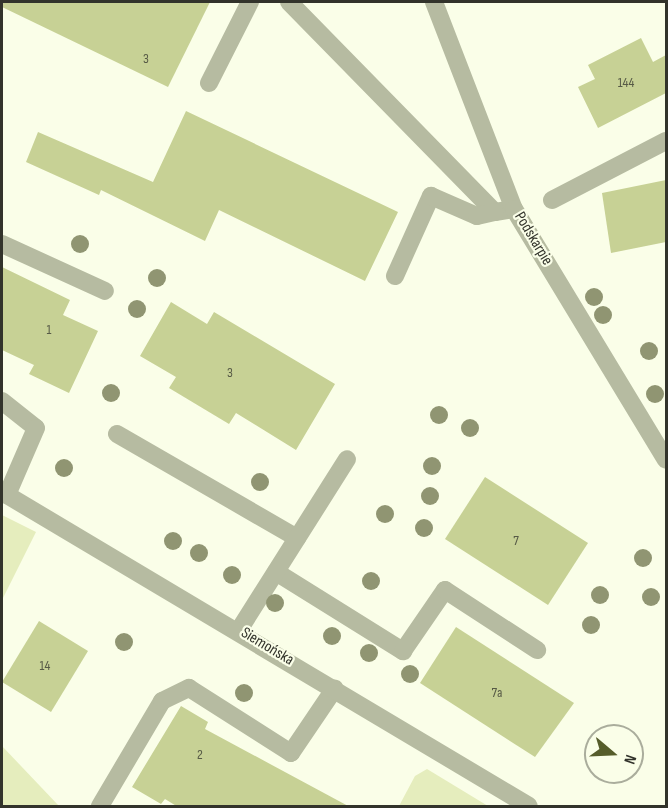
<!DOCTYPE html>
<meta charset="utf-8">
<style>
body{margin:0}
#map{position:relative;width:668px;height:808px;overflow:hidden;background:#fafee8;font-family:"Sofia Sans Condensed",sans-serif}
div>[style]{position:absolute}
.green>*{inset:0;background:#e5edbd}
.building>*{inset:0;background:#c7d195}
.lane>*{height:18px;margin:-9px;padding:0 9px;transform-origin:9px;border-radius:9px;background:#b6bba1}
.street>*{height:18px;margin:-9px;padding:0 9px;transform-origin:9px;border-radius:9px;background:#b6bba1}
.trees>*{width:18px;height:18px;margin:-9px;border-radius:50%;background:#909572}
span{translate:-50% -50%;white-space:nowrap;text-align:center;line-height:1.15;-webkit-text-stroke:4.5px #fafee8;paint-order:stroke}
.number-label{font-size:14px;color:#575a46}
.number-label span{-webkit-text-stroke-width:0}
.street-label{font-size:16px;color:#32332b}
.frame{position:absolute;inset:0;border:3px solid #32332b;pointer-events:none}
.north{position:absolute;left:584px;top:724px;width:60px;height:60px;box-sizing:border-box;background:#fafee8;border:2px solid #aaad9c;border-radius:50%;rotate:109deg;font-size:16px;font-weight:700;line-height:24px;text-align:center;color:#32332b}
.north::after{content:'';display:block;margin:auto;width:21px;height:27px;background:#565d2b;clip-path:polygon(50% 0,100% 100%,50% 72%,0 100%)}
</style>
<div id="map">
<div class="green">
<div style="clip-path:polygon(2px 515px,36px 532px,2px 600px)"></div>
<div style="clip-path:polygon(2px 746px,59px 806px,2px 806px)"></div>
<div style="clip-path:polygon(427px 769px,488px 806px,399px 806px,415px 776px)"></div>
</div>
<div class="building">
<div style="clip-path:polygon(2px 2px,210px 2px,168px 87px,2px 7px)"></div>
<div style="clip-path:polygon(641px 38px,653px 62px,666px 55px,666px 93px,598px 128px,578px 87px,595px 79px,588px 65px)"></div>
<div style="clip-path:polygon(186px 111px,398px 212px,365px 281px,219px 210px,205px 241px,101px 190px,99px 195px,26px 162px,38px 132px,153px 182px)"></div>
<div style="clip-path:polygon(666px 180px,666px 242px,611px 253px,602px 193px)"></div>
<div style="clip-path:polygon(2px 267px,70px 300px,63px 315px,98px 331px,69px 393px,29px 374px,34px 365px,2px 350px)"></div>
<div style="clip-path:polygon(171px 302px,207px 324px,214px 312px,335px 384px,296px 450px,236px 413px,229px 424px,169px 388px,176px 377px,140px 356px)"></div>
<div style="clip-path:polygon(485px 477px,588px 543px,548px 605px,445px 539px)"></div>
<div style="clip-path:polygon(39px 621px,88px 651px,51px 712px,2px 682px)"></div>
<div style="clip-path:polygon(456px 627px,574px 703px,535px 757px,420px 683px)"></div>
<div style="clip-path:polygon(181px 706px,208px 722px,205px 729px,350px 807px,178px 807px,165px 799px,161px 804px,132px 787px)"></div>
</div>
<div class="lane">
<div style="left:289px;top:2px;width:294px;rotate:45.6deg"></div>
<div style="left:495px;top:212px;width:19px;rotate:-9deg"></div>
<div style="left:209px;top:83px;width:91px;rotate:-63.2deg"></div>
<div style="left:2px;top:244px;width:113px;rotate:24.5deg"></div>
<div style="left:395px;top:276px;width:88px;rotate:-65.8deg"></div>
<div style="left:431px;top:196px;width:50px;rotate:23.5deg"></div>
<div style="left:477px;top:216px;width:18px;rotate:-13deg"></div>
<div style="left:2px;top:401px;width:43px;rotate:38.5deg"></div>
<div style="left:36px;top:428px;width:73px;rotate:113.4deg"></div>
<div style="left:117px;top:434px;width:208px;rotate:30deg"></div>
<div style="left:276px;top:572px;width:150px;rotate:31.9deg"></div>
<div style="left:403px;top:651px;width:74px;rotate:-55.5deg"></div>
<div style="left:445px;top:590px;width:110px;rotate:33.1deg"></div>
<div style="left:239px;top:630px;width:202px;rotate:-57.7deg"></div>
<div style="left:100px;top:806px;width:122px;rotate:-59.4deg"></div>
<div style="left:162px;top:701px;width:30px;rotate:-26deg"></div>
<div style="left:189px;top:688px;width:121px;rotate:32.5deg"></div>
<div style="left:291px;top:753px;width:78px;rotate:-55.9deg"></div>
</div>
<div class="street">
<div style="left:434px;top:2px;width:222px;rotate:68.9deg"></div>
<div style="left:514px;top:209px;width:293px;rotate:58.8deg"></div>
<div style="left:552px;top:200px;width:128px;rotate:-27.4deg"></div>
<div style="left:2px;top:492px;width:613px;rotate:30.79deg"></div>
</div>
<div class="trees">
<div style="left:80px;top:244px"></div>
<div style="left:157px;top:278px"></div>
<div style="left:594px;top:297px"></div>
<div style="left:137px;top:309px"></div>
<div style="left:603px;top:315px"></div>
<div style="left:649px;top:351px"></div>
<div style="left:111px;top:393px"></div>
<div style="left:655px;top:394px"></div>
<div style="left:439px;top:415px"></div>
<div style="left:470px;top:428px"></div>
<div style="left:432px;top:466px"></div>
<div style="left:64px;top:468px"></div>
<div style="left:260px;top:482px"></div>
<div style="left:430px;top:496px"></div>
<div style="left:385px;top:514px"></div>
<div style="left:424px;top:528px"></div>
<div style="left:173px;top:541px"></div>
<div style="left:199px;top:553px"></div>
<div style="left:643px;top:558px"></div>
<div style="left:232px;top:575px"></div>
<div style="left:371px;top:581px"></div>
<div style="left:600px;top:595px"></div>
<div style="left:651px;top:597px"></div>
<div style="left:275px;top:603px"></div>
<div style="left:591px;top:625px"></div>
<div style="left:332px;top:636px"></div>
<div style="left:124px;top:642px"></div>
<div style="left:369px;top:653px"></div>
<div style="left:410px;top:674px"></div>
<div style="left:244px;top:693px"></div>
</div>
<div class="number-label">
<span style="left:146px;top:59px">3</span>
<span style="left:626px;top:83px">144</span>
<span style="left:49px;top:330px">1</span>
<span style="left:230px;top:373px">3</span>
<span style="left:516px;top:541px">7</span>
<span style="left:45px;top:666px">14</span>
<span style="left:497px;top:693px">7a</span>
<span style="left:200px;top:755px">2</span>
</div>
<div class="street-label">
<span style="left:533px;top:239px;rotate:59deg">Podskarpie</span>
<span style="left:267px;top:647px;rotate:31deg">Siemońska</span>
</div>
<div class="frame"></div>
<div class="north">N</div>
</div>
